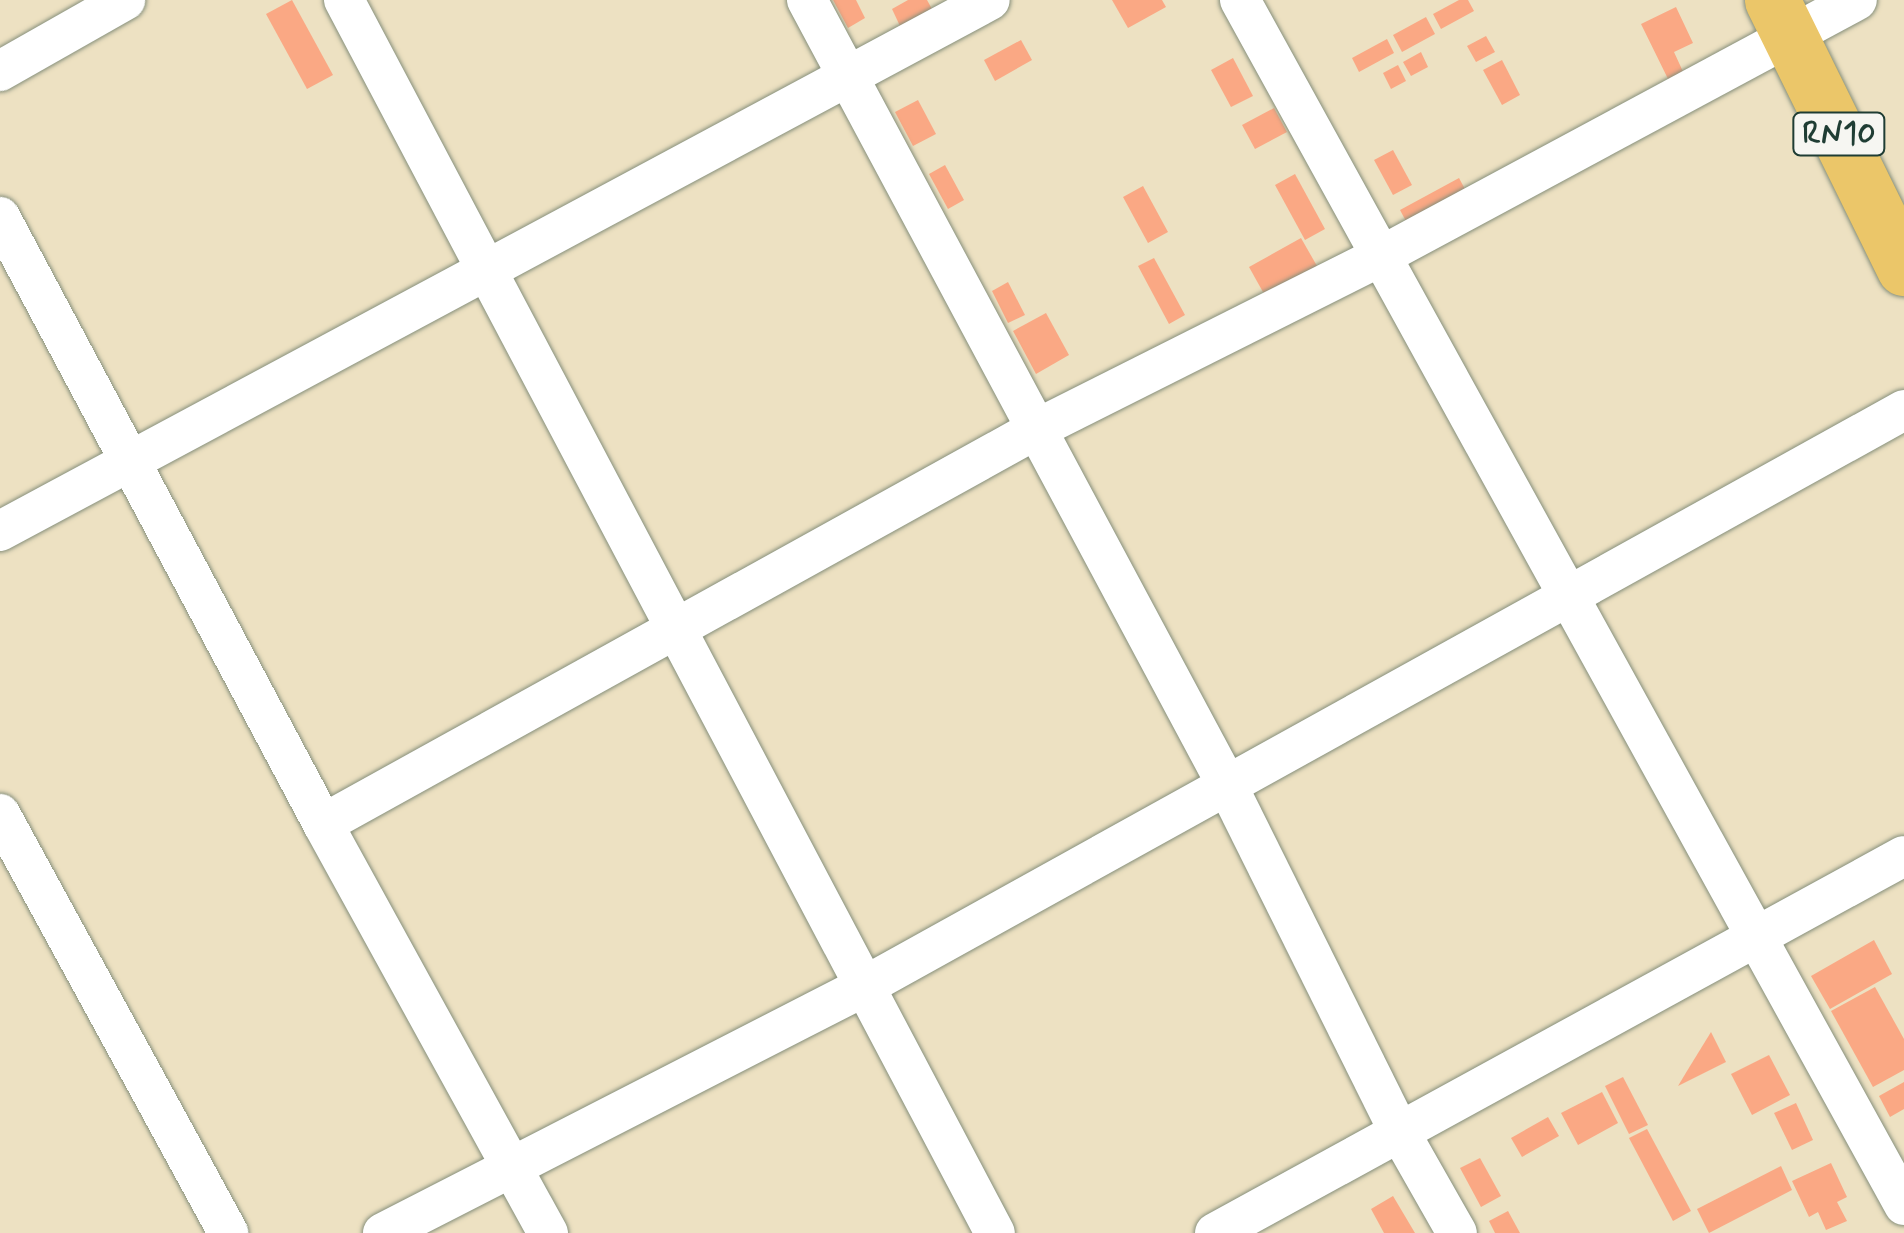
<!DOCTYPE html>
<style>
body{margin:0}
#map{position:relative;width:1904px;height:1233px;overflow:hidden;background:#ede1c2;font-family:Mynerve,sans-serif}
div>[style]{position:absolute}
.building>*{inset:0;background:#faa884}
.roads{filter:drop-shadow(0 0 2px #868f7b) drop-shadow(0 0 2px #868f7b)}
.street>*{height:40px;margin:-20px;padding:0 20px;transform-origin:20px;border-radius:20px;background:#fff}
.highway>*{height:55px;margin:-27.5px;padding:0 27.5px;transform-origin:27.5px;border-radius:27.5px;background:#ebc669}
span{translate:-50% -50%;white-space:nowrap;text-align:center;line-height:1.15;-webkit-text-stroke:8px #f6f6f2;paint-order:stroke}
.shield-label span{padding:2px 8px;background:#f6f6f2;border:2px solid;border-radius:8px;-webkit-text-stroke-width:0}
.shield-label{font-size:32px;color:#1f3d34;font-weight:700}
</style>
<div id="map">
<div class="building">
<div style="clip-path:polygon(292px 0,333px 75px,307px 89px,266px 14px)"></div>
<div style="clip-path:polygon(833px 0,856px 0,865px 18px,848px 28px)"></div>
<div style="clip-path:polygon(908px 0,927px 0,932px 9px,900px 26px,892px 9px)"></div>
<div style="clip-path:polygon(1112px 0,1162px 0,1166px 7px,1128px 28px)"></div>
<div style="clip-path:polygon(1459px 0,1468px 0,1474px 11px,1441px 29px,1433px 14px)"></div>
<div style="clip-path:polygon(1676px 7px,1693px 43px,1674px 52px,1685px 76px,1670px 83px,1641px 24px)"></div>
<div style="clip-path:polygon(1426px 17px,1435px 34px,1402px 52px,1393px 35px)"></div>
<div style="clip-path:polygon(1486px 36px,1495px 52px,1476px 62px,1467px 46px)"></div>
<div style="clip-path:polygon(1387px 39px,1394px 53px,1359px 72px,1352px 58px)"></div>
<div style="clip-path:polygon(1021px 40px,1032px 60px,995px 81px,984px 60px)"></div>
<div style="clip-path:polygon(1421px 52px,1428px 67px,1411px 76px,1403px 62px)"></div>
<div style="clip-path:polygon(1233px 58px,1253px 96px,1231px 107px,1211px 70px)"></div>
<div style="clip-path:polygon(1502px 60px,1520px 95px,1502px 105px,1483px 70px)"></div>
<div style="clip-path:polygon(1398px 65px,1406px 81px,1391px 89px,1383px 73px)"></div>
<div style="clip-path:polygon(918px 100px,936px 134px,913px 146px,895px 112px)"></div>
<div style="clip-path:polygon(1274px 108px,1287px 132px,1255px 149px,1242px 125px)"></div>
<div style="clip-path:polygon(1393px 150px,1412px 185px,1393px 195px,1374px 160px)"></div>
<div style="clip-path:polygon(945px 165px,964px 200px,948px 209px,929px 174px)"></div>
<div style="clip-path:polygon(1295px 174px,1325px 229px,1305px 240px,1275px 185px)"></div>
<div style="clip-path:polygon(1459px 178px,1466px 191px,1407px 223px,1400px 210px)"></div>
<div style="clip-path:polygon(1143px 186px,1168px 232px,1148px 243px,1123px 197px)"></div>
<div style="clip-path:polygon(1301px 238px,1321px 273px,1268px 301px,1249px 267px)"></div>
<div style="clip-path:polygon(1154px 258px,1185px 315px,1169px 324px,1138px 266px)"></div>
<div style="clip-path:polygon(1008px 282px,1025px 315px,1008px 323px,992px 291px)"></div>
<div style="clip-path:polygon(1046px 313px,1069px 355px,1036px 374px,1013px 331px)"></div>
<div style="clip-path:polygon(1874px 940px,1892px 974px,1830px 1009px,1811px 976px)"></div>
<div style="clip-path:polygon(1875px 987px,1904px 1039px,1904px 1070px,1873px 1087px,1831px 1011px)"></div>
<div style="clip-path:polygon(1711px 1032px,1726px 1062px,1678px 1086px,1687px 1071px)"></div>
<div style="clip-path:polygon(1769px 1055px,1790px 1095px,1752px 1115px,1731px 1074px)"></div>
<div style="clip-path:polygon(1623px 1077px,1648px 1125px,1629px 1134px,1605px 1086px)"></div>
<div style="clip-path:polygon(1904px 1082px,1904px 1109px,1890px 1117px,1879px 1096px)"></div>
<div style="clip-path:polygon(1602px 1092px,1618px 1123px,1578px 1145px,1561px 1113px)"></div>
<div style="clip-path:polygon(1796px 1103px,1813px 1140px,1792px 1150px,1774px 1113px)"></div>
<div style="clip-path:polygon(1548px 1117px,1559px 1136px,1522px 1157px,1511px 1138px)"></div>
<div style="clip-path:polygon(1647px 1129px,1691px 1211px,1673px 1221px,1629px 1138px)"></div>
<div style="clip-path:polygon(1480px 1158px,1501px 1196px,1481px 1207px,1460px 1168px)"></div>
<div style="clip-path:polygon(1831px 1163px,1847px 1197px,1837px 1202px,1847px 1221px,1826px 1230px,1818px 1212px,1809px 1217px,1792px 1181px)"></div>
<div style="clip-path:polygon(1781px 1166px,1792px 1190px,1709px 1233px,1697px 1209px)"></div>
<div style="clip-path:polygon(1393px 1196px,1415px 1233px,1384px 1233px,1371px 1209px)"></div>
<div style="clip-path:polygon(1508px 1211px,1520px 1233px,1495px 1233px,1489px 1221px)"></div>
</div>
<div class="roads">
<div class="street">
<div style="left:344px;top:0;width:1394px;rotate:62.17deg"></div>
<div style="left:807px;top:0;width:890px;rotate:61.85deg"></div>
<div style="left:1227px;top:785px;width:386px;rotate:63.6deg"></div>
<div style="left:1399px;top:1131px;width:117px;rotate:60.4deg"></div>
<div style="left:1240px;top:0;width:1376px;rotate:61.14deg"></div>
<div style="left:0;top:71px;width:144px;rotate:-29.6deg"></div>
<div style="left:0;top:217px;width:688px;rotate:61.98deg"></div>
<div style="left:323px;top:824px;width:467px;rotate:61.2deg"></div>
<div style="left:0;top:531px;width:1123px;rotate:-28.21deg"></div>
<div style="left:0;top:814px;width:477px;rotate:61.4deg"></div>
<div style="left:323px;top:824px;width:814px;rotate:-28.96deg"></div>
<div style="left:1035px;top:430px;width:390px;rotate:-26.7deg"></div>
<div style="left:1383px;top:255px;width:538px;rotate:-28.28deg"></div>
<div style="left:383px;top:1233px;width:542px;rotate:-27.13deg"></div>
<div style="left:865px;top:986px;width:1188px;rotate:-29deg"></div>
<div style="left:1215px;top:1233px;width:785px;rotate:-28.69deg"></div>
</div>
<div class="highway">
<div style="left:1772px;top:0;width:299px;rotate:63.8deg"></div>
</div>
</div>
<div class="shield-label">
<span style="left:1839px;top:134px">RN10</span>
</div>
</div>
